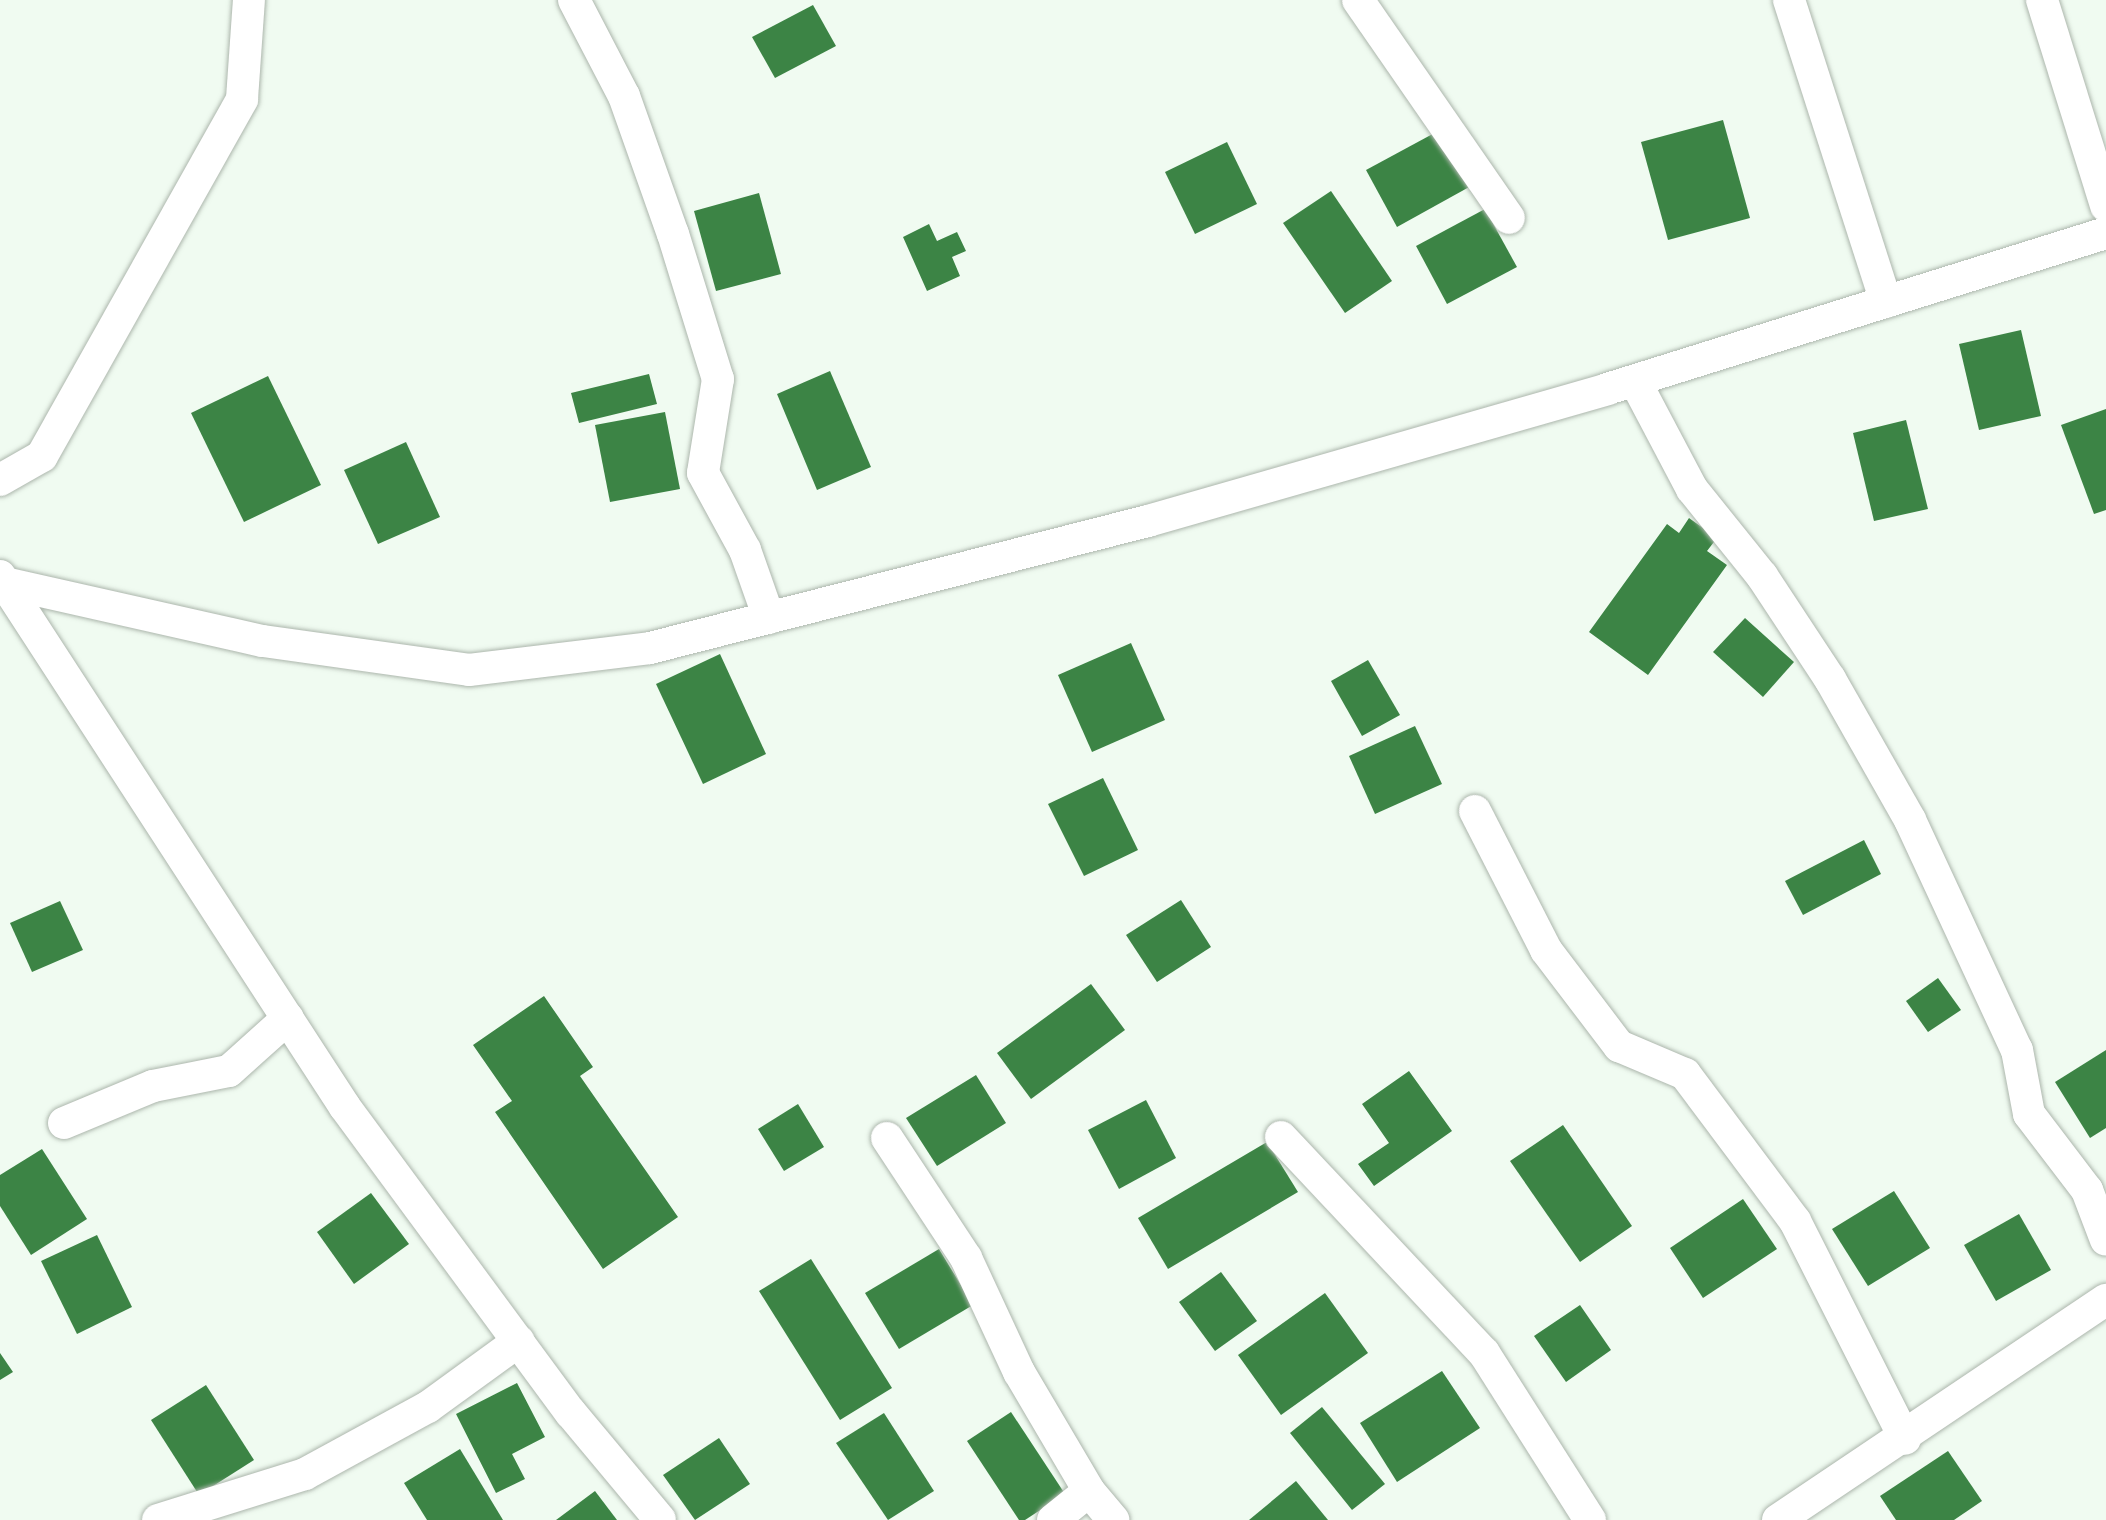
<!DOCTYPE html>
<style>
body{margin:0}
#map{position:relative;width:2106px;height:1520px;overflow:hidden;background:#f0fbf1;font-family:"Fira Sans",sans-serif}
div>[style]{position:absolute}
.building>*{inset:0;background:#3c8445}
.roads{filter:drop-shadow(0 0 2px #acb6ac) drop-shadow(0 0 2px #acb6ac)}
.street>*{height:32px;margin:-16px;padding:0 16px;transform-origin:16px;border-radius:16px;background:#fff}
span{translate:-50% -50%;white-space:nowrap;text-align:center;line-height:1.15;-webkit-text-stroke:10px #fff;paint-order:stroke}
</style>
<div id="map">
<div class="building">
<div style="clip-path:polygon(813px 5px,836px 46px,775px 78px,752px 37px)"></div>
<div style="clip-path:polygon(1723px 120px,1750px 218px,1668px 240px,1641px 142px)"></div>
<div style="clip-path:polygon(1440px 130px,1471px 186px,1397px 227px,1366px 170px)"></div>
<div style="clip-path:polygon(1227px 142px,1257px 204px,1195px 234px,1165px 172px)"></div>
<div style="clip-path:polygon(1331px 191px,1392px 281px,1345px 313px,1283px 223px)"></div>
<div style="clip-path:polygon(759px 193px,781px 274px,716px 291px,694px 211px)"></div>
<div style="clip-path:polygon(1485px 209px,1517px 267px,1447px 304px,1416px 246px)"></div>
<div style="clip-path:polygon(929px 224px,937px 241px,957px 232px,966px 251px,952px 257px,960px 276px,927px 291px,903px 237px)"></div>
<div style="clip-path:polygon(2021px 330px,2041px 416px,1979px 430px,1959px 344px)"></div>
<div style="clip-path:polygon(830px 371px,871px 467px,817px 490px,777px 394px)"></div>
<div style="clip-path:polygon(649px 374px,657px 404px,579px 423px,571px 393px)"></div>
<div style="clip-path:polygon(268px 376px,321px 485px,244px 522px,191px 413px)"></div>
<div style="clip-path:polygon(2106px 409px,2106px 510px,2094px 514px,2061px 425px)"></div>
<div style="clip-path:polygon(665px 412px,680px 489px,610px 502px,595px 425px)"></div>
<div style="clip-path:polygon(1906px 420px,1928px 509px,1874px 521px,1853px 433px)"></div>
<div style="clip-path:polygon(406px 442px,440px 517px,378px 544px,344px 470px)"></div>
<div style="clip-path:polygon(1689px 518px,1717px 538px,1707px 551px,1727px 565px,1648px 675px,1589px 632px,1667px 524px,1679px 533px)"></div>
<div style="clip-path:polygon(1745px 618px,1794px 662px,1763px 697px,1713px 652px)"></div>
<div style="clip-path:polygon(1131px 643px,1165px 720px,1092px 752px,1058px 675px)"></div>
<div style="clip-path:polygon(720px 654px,766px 754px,703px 784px,656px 684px)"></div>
<div style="clip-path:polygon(1368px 660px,1400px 715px,1362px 736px,1331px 681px)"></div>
<div style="clip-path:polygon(1415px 726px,1442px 784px,1375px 814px,1349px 756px)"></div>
<div style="clip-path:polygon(1103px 778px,1138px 850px,1084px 876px,1048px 804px)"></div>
<div style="clip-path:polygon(1864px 840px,1881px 874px,1803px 915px,1785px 881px)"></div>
<div style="clip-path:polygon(1181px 900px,1211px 947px,1157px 982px,1126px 935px)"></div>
<div style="clip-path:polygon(60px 901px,83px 950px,32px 972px,10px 923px)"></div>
<div style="clip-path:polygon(1938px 978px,1961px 1010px,1928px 1032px,1906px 1001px)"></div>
<div style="clip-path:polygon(1091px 984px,1125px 1030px,1031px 1099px,997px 1053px)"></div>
<div style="clip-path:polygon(544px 996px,593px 1067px,580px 1076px,678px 1217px,603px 1269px,495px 1112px,512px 1101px,473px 1045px)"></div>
<div style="clip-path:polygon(2106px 1050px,2106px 1128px,2090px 1138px,2055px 1082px)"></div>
<div style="clip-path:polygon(1409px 1071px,1452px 1131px,1374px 1186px,1358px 1164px,1389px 1143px,1362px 1104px)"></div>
<div style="clip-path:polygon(976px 1075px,1006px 1123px,937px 1166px,906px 1118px)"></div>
<div style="clip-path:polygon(1146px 1100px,1176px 1158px,1119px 1189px,1088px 1130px)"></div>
<div style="clip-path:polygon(798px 1104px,824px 1147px,784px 1171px,758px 1129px)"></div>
<div style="clip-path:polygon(1563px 1125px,1632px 1226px,1580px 1262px,1510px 1161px)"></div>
<div style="clip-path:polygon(1267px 1142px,1298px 1192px,1168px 1269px,1138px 1218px)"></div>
<div style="clip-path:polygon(42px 1149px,87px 1219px,31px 1255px,0 1206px,0 1175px)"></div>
<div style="clip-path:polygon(1894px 1191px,1930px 1248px,1868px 1286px,1832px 1229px)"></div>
<div style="clip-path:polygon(371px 1193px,409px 1244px,354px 1284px,317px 1232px)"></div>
<div style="clip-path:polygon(1743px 1199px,1777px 1249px,1703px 1298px,1670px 1248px)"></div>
<div style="clip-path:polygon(2019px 1214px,2051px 1270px,1996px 1301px,1964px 1245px)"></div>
<div style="clip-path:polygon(97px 1235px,132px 1307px,77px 1334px,41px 1261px)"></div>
<div style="clip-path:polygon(939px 1249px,973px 1305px,899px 1349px,865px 1293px)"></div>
<div style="clip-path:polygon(811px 1259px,892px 1388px,840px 1420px,759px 1291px)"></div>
<div style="clip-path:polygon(1221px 1272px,1257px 1321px,1215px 1351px,1179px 1302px)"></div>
<div style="clip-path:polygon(1325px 1293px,1368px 1353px,1281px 1415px,1238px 1355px)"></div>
<div style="clip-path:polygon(1580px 1305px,1611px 1350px,1566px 1382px,1534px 1336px)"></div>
<div style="clip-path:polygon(0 1353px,13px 1372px,0 1380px)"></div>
<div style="clip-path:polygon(1442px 1371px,1480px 1428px,1397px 1482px,1360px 1423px)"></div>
<div style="clip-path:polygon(517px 1383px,545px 1437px,512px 1454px,525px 1479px,496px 1493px,456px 1414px)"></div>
<div style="clip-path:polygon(206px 1385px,254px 1460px,199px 1495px,151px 1420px)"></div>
<div style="clip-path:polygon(1322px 1407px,1385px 1484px,1352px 1510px,1290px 1433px)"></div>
<div style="clip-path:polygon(1011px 1412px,1065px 1494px,1025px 1520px,1019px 1520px,967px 1441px)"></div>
<div style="clip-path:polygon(884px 1413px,934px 1491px,888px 1520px,836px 1443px)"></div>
<div style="clip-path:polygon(719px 1438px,750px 1484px,695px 1520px,663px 1475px)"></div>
<div style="clip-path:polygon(460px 1449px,503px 1520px,427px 1520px,404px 1483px)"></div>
<div style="clip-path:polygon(1948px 1451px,1982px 1501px,1954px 1520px,1896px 1520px,1880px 1496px)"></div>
<div style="clip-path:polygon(1296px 1481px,1328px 1520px,1249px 1520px)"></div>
<div style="clip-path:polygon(595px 1491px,617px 1520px,556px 1520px)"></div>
</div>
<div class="roads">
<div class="street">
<div style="left:574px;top:0;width:108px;rotate:62.5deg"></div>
<div style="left:624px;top:96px;width:146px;rotate:70.5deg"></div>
<div style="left:673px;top:234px;width:152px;rotate:72.8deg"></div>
<div style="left:718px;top:379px;width:95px;rotate:99.1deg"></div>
<div style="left:703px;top:473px;width:88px;rotate:61.4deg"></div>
<div style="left:745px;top:550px;width:72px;rotate:70.6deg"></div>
<div style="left:1358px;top:0;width:265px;rotate:55.3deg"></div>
<div style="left:1789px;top:0;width:317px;rotate:72.2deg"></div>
<div style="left:2042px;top:0;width:216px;rotate:72.7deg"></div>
<div style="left:1635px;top:381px;width:122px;rotate:62.2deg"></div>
<div style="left:1692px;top:489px;width:112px;rotate:51.2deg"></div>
<div style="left:1762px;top:576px;width:123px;rotate:56.6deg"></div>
<div style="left:1830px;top:679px;width:162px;rotate:60.4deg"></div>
<div style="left:1910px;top:820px;width:254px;rotate:65.1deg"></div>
<div style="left:2017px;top:1050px;width:65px;rotate:79.4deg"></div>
<div style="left:2029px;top:1114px;width:96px;rotate:52.7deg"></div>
<div style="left:2087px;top:1190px;width:53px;rotate:69.2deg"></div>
<div style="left:0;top:480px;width:48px;rotate:-29.7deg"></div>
<div style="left:42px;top:456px;width:409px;rotate:-60.7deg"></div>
<div style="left:242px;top:99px;width:99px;rotate:-86deg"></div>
<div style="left:0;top:576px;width:633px;rotate:56.99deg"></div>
<div style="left:345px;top:1107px;width:380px;rotate:53.6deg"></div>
<div style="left:571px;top:1413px;width:139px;rotate:50.2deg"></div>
<div style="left:5px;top:583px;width:264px;rotate:12.7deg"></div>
<div style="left:263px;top:641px;width:208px;rotate:8deg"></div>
<div style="left:469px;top:670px;width:182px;rotate:-6.9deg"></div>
<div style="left:650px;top:648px;width:514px;rotate:-14.31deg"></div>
<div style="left:1148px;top:521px;width:478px;rotate:-16deg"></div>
<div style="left:1607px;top:389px;width:523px;rotate:-17.36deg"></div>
<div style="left:1475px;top:811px;width:156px;rotate:62.9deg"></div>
<div style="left:1546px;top:950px;width:121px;rotate:52.8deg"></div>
<div style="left:1619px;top:1046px;width:72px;rotate:23deg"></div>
<div style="left:1685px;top:1074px;width:184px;rotate:53.2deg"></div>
<div style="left:1795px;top:1221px;width:244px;rotate:63.2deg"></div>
<div style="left:64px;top:1123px;width:96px;rotate:-22.6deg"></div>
<div style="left:153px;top:1086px;width:77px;rotate:-11.2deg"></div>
<div style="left:229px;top:1071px;width:79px;rotate:-41.9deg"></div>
<div style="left:1281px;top:1137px;width:296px;rotate:46.8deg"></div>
<div style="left:1484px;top:1353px;width:198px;rotate:57.6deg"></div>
<div style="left:887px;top:1138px;width:144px;rotate:56.6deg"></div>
<div style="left:966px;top:1258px;width:126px;rotate:65.1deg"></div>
<div style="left:1019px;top:1372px;width:138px;rotate:59.5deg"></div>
<div style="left:158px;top:1520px;width:154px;rotate:-17.4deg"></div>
<div style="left:305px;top:1474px;width:140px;rotate:-28.6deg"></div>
<div style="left:428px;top:1407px;width:112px;rotate:-36deg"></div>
<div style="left:1053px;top:1520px;width:46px;rotate:-38.9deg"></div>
<div style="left:1089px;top:1491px;width:38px;rotate:50deg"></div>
<div style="left:1778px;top:1520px;width:395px;rotate:-33.9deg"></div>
</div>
</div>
</div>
